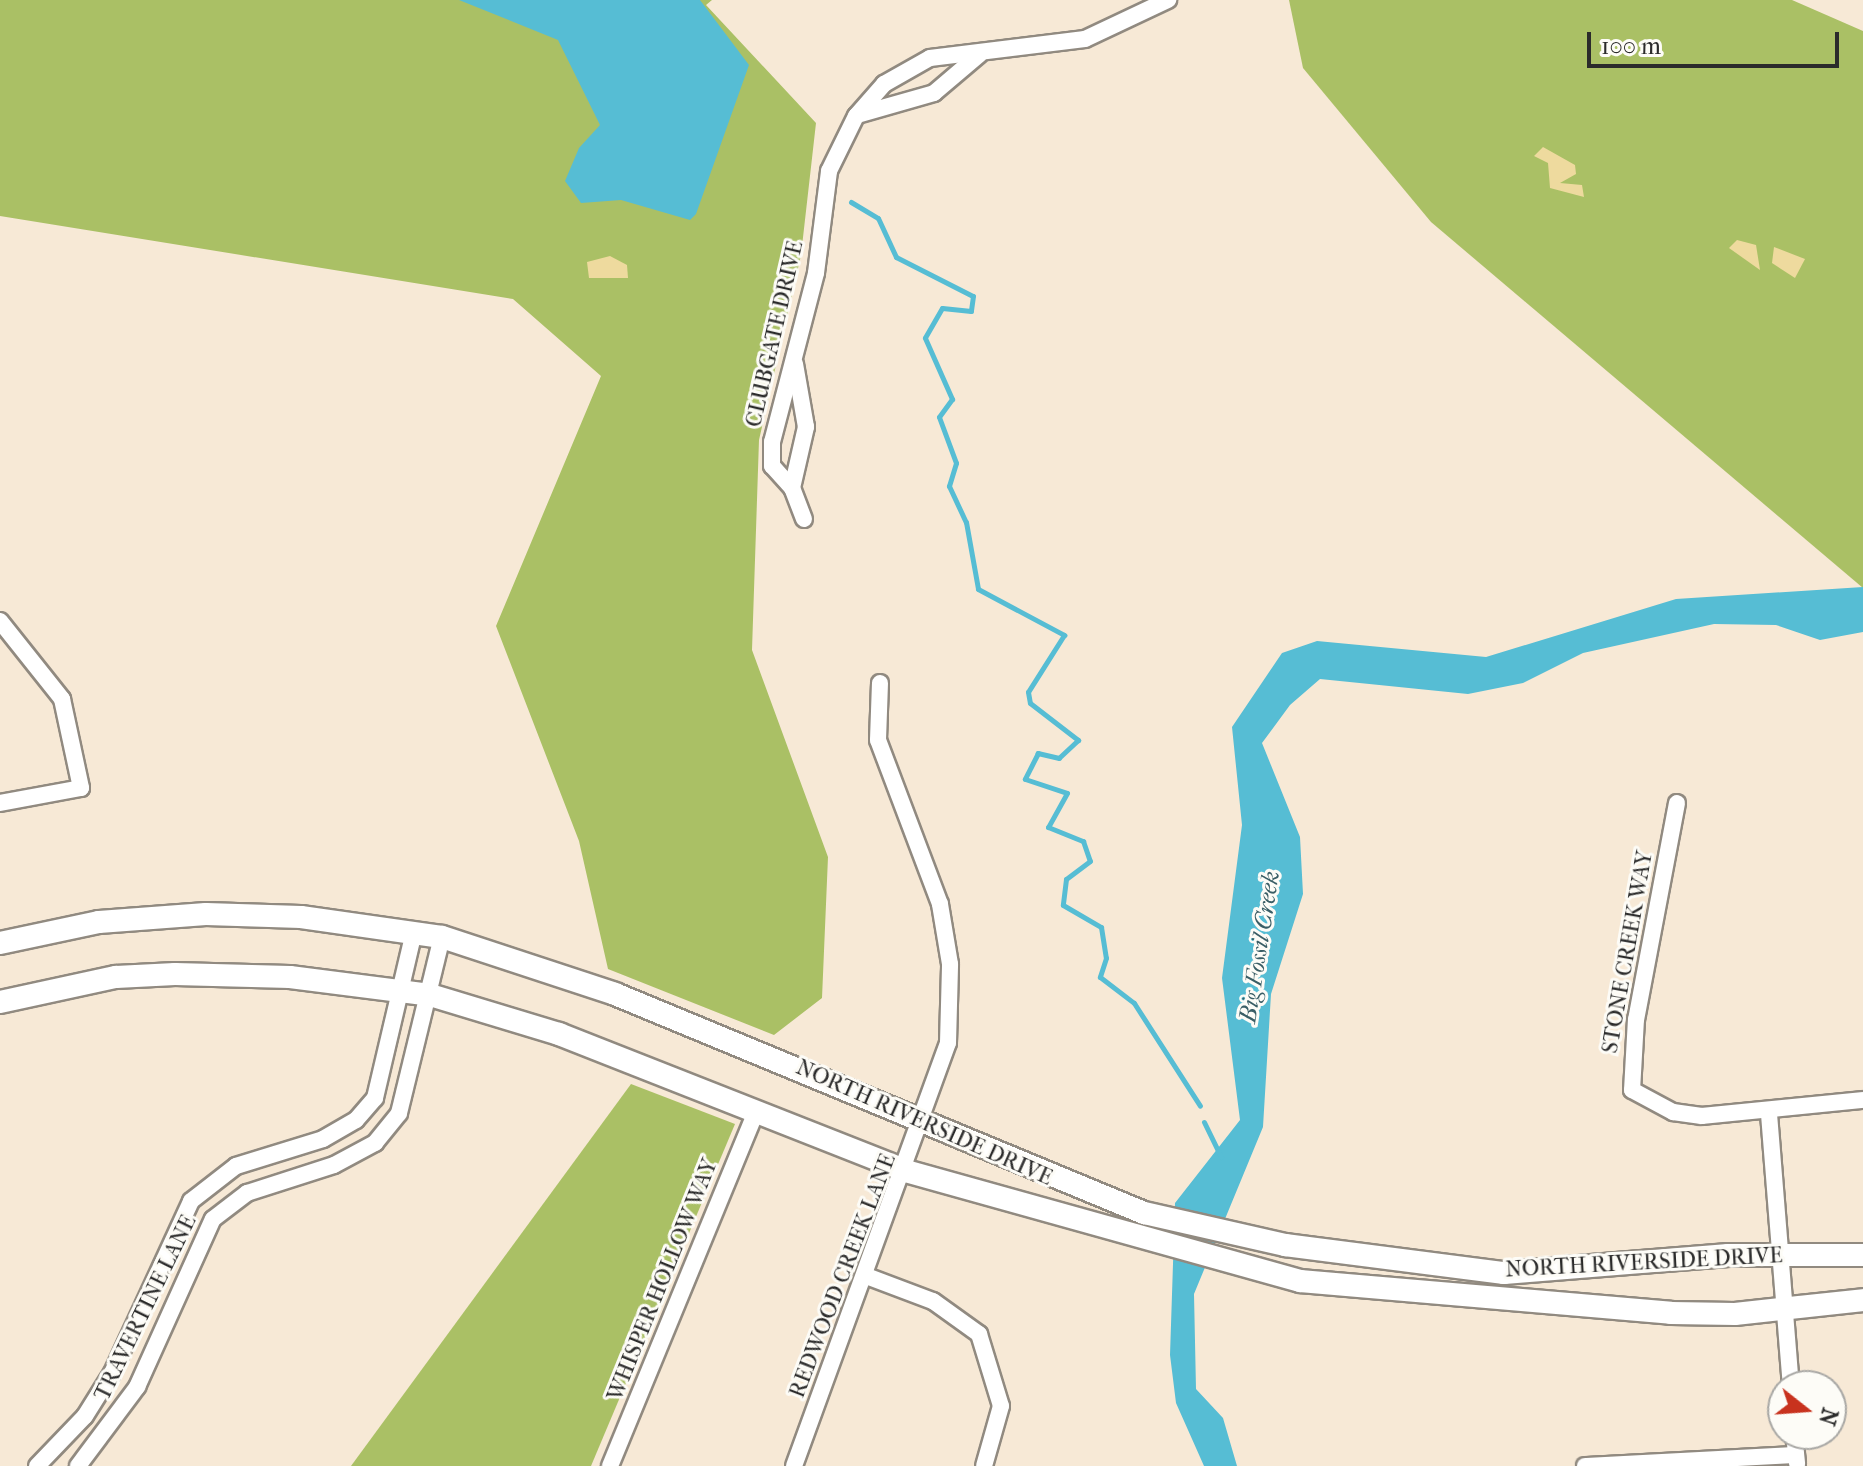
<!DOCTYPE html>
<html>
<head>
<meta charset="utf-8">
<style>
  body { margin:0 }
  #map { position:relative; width:1863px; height:1466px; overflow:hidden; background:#f7e9d6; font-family:"IM FELL French Canon",serif }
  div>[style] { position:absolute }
  .green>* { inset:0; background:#aac065 }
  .sand>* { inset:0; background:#eeda9e }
  .water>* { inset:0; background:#56bdd4 }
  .stream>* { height:5px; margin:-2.5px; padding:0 2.5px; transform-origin:2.5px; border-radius:2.5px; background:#56bdd4 }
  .roads { filter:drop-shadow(2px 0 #918a80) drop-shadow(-2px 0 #918a80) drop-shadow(0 2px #918a80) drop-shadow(0 -2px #918a80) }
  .street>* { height:16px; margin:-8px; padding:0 8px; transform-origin:8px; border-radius:8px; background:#fff }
  .secondary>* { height:22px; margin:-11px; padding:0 11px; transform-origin:11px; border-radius:11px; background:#fff }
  span { translate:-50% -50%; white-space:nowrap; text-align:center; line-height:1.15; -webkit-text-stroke:6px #fdfcf7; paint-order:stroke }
  .street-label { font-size:22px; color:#2b2b2b }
  .water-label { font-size:24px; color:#3a5e66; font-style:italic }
  .north { position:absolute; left:1767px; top:1370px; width:80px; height:80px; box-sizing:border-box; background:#fdfcf7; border:2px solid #a9a8a5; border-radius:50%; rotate:107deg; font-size:22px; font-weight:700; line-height:32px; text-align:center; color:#2b2b2b }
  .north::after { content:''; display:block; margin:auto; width:28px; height:36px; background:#c8321e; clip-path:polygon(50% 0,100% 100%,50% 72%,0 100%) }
  .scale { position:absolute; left:1587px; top:32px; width:252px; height:36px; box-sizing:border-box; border:4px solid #2b2b2b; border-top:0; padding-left:10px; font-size:24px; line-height:28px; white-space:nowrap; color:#2b2b2b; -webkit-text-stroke:6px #fdfcf7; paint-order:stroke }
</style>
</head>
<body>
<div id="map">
  <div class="green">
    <i style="clip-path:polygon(0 0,712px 0,706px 5px,816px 123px,801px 255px,759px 440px,752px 650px,828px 857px,822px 998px,774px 1035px,608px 969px,579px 841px,496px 626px,601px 376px,513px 299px,0 216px)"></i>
    <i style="clip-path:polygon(1289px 0,1792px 0,1863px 31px,1863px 588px,1431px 222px,1303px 68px)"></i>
    <i style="clip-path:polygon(631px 1084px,735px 1124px,591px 1466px,351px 1466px)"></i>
  </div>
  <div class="sand">
    <i style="clip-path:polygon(1543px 147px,1575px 165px,1576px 174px,1560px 183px,1582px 185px,1584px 197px,1550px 188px,1548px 163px,1534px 156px)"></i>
    <i style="clip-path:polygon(1737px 240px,1756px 245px,1760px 270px,1729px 248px)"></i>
    <i style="clip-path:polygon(1774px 247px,1805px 259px,1795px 278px,1772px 263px)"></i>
    <i style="clip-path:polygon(610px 256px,627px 265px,628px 278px,589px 278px,587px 262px)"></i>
  </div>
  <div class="water">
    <i style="clip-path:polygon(459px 0,700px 0,749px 65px,696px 214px,690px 220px,621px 200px,581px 203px,565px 181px,579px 148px,600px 125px,558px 40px)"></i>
    <i style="clip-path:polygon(1863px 587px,1863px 632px,1820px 640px,1776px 625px,1714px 624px,1583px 653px,1523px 683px,1468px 694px,1320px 679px,1290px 705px,1262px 743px,1300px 837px,1303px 894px,1271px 994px,1263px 1127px,1194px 1294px,1196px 1389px,1223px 1418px,1237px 1466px,1204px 1466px,1176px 1403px,1170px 1355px,1175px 1203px,1240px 1120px,1222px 978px,1242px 825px,1232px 727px,1282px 653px,1317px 641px,1486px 657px,1676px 599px)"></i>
  </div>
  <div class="stream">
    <i style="left:851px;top:202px;width:31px;rotate:31deg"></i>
    <i style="left:878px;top:218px;width:43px;rotate:65.2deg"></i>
    <i style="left:896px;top:257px;width:86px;rotate:26.9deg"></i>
    <i style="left:973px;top:296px;width:15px;rotate:98deg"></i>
    <i style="left:971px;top:311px;width:29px;rotate:-174deg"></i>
    <i style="left:942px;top:308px;width:34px;rotate:120deg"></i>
    <i style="left:925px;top:338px;width:67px;rotate:66.1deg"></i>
    <i style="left:952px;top:399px;width:22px;rotate:126deg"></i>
    <i style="left:939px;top:417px;width:49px;rotate:69.7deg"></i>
    <i style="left:956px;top:463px;width:24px;rotate:107deg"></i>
    <i style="left:949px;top:486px;width:40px;rotate:65deg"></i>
    <i style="left:966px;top:522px;width:68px;rotate:79.8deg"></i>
    <i style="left:978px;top:589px;width:98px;rotate:28.1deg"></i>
    <i style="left:1064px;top:635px;width:67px;rotate:122.3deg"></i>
    <i style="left:1028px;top:692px;width:11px;rotate:80deg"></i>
    <i style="left:1030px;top:703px;width:61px;rotate:37.6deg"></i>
    <i style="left:1078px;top:740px;width:26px;rotate:137deg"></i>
    <i style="left:1059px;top:758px;width:22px;rotate:-167deg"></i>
    <i style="left:1038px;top:753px;width:29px;rotate:117deg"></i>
    <i style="left:1025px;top:779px;width:44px;rotate:18.4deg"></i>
    <i style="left:1067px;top:793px;width:39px;rotate:119deg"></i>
    <i style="left:1048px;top:827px;width:38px;rotate:22deg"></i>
    <i style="left:1083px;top:841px;width:21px;rotate:71deg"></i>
    <i style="left:1090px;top:861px;width:30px;rotate:143deg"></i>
    <i style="left:1066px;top:879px;width:26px;rotate:97deg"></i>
    <i style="left:1063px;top:905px;width:44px;rotate:30.1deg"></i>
    <i style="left:1101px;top:927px;width:31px;rotate:81deg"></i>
    <i style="left:1106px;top:958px;width:20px;rotate:108deg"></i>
    <i style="left:1100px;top:977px;width:43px;rotate:37.4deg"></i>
    <i style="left:1134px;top:1003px;width:122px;rotate:57.3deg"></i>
    <i style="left:1204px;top:1122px;width:39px;rotate:64deg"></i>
  </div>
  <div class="roads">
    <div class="street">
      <i style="left:857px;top:115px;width:80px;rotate:-15.9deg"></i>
      <i style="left:934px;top:93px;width:60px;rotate:-40.3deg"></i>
      <i style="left:792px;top:488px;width:63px;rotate:-77.1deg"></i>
      <i style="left:806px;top:427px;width:64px;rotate:-99.9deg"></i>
      <i style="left:804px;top:519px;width:33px;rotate:-111deg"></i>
      <i style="left:792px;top:488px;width:30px;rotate:-132deg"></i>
      <i style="left:772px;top:466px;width:24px;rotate:-90deg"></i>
      <i style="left:772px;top:442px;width:175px;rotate:-75.4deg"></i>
      <i style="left:816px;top:273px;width:103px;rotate:-82.7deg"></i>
      <i style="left:829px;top:171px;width:61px;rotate:-63.9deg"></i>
      <i style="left:856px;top:116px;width:43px;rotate:-48.8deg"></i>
      <i style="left:884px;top:84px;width:53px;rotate:-29.5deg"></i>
      <i style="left:930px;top:58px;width:156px;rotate:-7deg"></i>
      <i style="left:1085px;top:39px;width:92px;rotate:-25.2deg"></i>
      <i style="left:0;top:621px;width:100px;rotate:51.5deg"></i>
      <i style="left:62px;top:699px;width:91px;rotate:77.9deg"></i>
      <i style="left:81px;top:788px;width:82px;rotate:169.5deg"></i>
      <i style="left:1677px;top:803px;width:220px;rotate:100.7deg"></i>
      <i style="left:1636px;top:1019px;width:71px;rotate:93.2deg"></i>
      <i style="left:1632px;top:1090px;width:47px;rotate:28.2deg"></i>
      <i style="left:1673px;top:1112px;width:29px;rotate:8deg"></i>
      <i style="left:1702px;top:1116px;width:162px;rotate:-5.7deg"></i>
      <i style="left:1769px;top:1114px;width:273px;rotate:85.4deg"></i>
      <i style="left:869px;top:1277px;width:68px;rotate:20.6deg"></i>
      <i style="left:933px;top:1301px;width:57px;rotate:35.7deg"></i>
      <i style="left:979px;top:1334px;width:75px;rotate:73deg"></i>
      <i style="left:1001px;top:1406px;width:62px;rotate:105.8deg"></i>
      <i style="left:1794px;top:1434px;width:30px;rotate:84deg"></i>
      <i style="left:37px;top:1466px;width:69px;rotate:-46.2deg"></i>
      <i style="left:85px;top:1416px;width:51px;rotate:-57.9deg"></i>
      <i style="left:112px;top:1373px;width:189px;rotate:-65.3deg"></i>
      <i style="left:191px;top:1201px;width:57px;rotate:-37.9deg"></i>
      <i style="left:236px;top:1166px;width:91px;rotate:-17.2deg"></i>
      <i style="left:323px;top:1139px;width:38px;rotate:-30deg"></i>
      <i style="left:356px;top:1120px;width:29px;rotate:-49deg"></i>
      <i style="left:375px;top:1098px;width:171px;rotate:-76.8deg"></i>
      <i style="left:78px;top:1466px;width:99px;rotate:-53.2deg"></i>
      <i style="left:137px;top:1387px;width:184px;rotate:-65.7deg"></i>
      <i style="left:213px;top:1219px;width:43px;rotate:-37.4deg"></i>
      <i style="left:247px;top:1193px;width:91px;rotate:-17.8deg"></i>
      <i style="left:334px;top:1165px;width:47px;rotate:-28.2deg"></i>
      <i style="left:375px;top:1143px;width:38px;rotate:-51deg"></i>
      <i style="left:399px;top:1113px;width:181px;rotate:-76.3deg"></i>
      <i style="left:610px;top:1466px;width:385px;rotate:-67.6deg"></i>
      <i style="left:794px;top:1466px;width:450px;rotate:-70deg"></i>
      <i style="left:948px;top:1043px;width:79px;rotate:-88.5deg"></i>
      <i style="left:950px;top:964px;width:61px;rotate:-99.5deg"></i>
      <i style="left:940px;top:904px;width:175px;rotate:-110.7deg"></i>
      <i style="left:878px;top:740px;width:57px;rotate:-88deg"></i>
      <i style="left:1585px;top:1466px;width:211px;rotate:-3deg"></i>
    </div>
    <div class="secondary">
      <i style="left:0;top:943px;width:101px;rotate:-12deg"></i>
      <i style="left:99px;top:922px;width:107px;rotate:-4.3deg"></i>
      <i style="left:206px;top:914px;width:95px;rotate:1.8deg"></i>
      <i style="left:301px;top:917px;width:142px;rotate:8.1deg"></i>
      <i style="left:442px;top:937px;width:182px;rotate:18.2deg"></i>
      <i style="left:615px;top:994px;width:573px;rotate:22.49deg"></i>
      <i style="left:1144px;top:1213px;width:145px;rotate:12.8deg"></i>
      <i style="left:1285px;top:1245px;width:221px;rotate:7.3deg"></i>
      <i style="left:1504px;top:1273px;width:225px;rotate:-4.6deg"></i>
      <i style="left:1728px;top:1255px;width:135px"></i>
      <i style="left:0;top:1002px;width:119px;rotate:-12.2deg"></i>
      <i style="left:116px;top:977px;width:59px;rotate:-2.9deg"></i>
      <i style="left:175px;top:974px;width:115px;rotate:1.5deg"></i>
      <i style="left:290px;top:977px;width:141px;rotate:7.3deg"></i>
      <i style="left:430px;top:995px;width:135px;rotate:16.8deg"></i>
      <i style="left:559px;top:1034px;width:373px;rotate:21.5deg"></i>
      <i style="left:906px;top:1171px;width:409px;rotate:15.6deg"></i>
      <i style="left:1300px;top:1281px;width:372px;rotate:4.9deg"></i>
      <i style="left:1671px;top:1313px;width:64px;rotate:0.9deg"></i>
      <i style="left:1735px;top:1314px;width:129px;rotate:-6.2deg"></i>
    </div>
  </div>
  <div class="street-label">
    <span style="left:775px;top:334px;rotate:-77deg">CLUBGATE DRIVE</span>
    <span style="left:1628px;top:952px;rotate:-80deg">STONE CREEK WAY</span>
    <span style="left:924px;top:1123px;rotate:24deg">NORTH RIVERSIDE DRIVE</span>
    <span style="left:1644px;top:1263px;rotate:-3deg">NORTH RIVERSIDE DRIVE</span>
    <span style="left:843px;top:1276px;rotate:-69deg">REDWOOD CREEK LANE</span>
    <span style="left:663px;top:1280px;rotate:-68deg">WHISPER HOLLOW WAY</span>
    <span style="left:146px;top:1308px;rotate:-64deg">TRAVERTINE LANE</span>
  </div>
  <div class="water-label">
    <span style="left:1260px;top:947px;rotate:-81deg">Big Fossil Creek</span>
  </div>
  <div class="north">N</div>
  <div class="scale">100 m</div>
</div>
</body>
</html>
